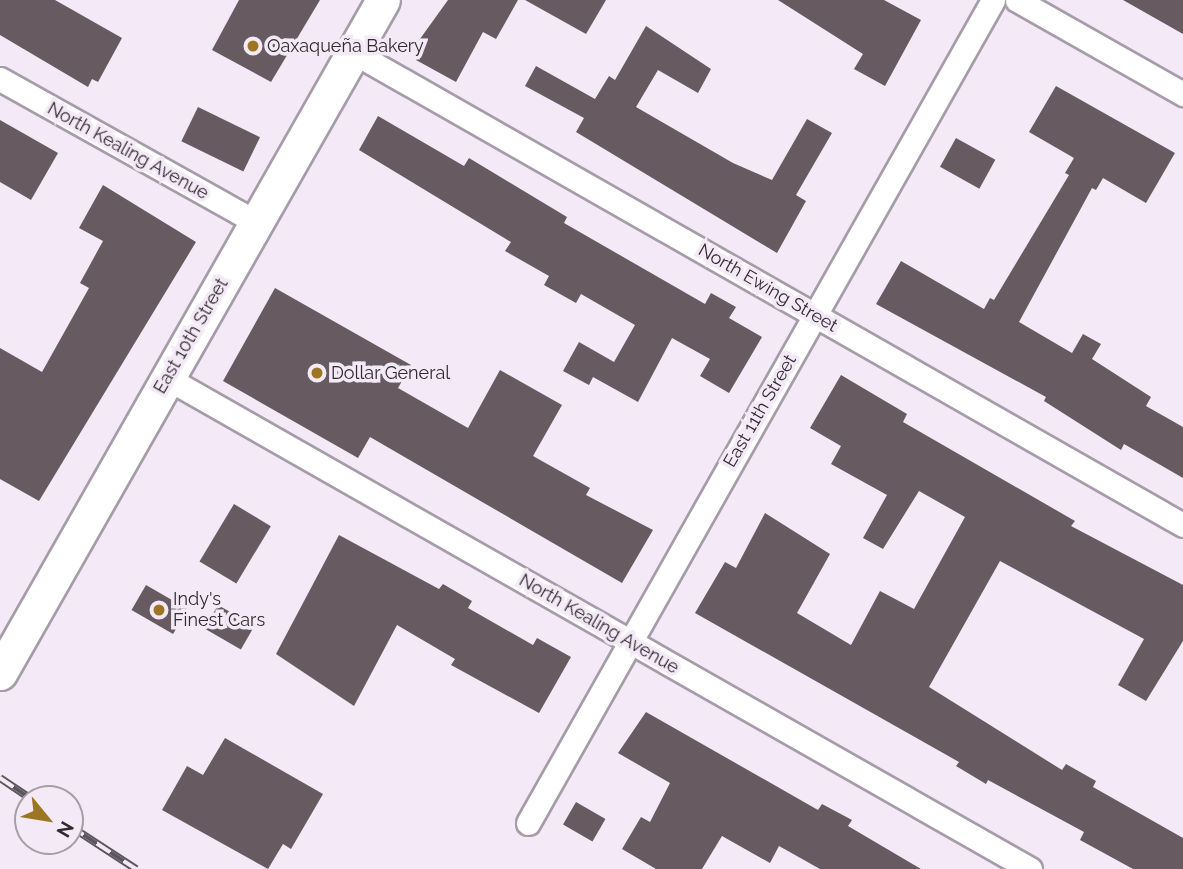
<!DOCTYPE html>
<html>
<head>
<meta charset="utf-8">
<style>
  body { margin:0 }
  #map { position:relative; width:1183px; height:869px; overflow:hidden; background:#f4eaf7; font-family:Raleway,sans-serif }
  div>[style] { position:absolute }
  .building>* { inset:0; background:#675a61; transform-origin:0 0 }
  .roads { filter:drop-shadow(2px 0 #a69ca9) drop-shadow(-2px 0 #a69ca9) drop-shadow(0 2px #a69ca9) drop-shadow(0 -2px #a69ca9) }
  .minor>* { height:23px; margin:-11.5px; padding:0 11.5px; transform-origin:11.5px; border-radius:11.5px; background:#fff }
  .secondary>* { height:33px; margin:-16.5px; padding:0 16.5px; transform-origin:16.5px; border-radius:16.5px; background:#fff }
  .rail>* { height:8px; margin-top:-4px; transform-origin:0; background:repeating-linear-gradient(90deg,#f4eaf7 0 16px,#5c575e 0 32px); box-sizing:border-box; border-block:2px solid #5c575e }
  .dots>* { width:19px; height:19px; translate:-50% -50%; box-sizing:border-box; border:4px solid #f4eaf7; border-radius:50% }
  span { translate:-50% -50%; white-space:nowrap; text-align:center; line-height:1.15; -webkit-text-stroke:7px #f4eaf7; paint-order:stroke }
  .poi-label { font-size:18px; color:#2f2b30 }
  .left { translate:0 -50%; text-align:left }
  .street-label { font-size:18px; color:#2f2b30 }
  .north { position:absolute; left:14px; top:785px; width:70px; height:70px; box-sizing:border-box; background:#f4eaf7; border:2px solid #a59ea7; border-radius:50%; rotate:120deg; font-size:19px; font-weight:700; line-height:28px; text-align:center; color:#2f2b30 }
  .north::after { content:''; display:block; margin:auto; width:24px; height:32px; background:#9d7623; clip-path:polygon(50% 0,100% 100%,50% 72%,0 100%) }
</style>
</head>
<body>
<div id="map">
  <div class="building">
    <i style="clip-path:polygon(0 0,55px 0,122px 38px,98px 82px,92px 79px,88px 87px,0 35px)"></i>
    <i style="clip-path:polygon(239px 0,320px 0,271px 82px,212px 50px)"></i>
    <i style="clip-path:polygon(448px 0,518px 0,496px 39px,483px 32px,456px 82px,416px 60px,419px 54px,412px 50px)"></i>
    <i style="clip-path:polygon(525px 0,606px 0,586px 34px)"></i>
    <i style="clip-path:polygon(778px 0,884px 0,921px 20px,885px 86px,854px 69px,863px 54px)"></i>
    <i style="clip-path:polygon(1123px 0,1183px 0,1183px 34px)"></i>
    <i style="clip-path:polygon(646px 26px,711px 69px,698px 93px,658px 70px,636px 107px,733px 163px,772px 180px,807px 119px,832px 133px,796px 195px,806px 201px,777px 253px,576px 132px,584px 118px,525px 86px,536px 66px,595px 99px,609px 76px,615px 80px)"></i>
    <i style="clip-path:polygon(1056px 86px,1175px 153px,1146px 203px,1103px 178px,1096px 190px,1092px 188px,1019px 322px,1072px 353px,1083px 334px,1101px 344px,1092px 359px,1151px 397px,1146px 406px,1183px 427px,1183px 478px,1124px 444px,1121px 450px,1044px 401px,1046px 397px,876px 304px,901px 261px,984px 309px,990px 298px,994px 300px,1069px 175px,1065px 173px,1074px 158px,1029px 132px)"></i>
    <i style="left:198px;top:107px;width:69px;height:38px;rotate:26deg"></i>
    <i style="clip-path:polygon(378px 116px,464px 166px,469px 158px,567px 217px,564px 223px,705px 304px,711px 293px,736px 307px,729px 318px,762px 337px,729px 393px,700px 376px,710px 359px,672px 338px,638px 402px,593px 377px,589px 385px,563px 371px,579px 342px,614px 362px,635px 325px,581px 294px,576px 303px,544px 285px,549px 276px,505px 251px,511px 242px,359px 150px)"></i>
    <i style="clip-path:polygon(0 120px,58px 153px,31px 200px,0 182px)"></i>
    <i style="left:956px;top:138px;width:45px;height:33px;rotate:29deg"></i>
    <i style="clip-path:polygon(103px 185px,196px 242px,39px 501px,0 479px,0 348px,42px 372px,89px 288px,80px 283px,103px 241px,79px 228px)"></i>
    <i style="clip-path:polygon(275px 288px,411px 365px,398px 388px,468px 428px,500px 370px,562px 405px,533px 456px,590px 488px,586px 495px,653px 530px,622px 583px,370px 437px,358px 458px,223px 381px)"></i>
    <i style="clip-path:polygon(841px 375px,907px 414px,903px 422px,1075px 521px,1071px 526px,1183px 585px,1183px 641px,1146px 701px,1118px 685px,1144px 639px,1000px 561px,929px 687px,1062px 770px,1066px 764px,1096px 781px,1093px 787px,1183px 838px,1183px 869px,1133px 869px,1080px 840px,1084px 832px,988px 780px,986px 784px,956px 766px,959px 762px,695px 613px,725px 562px,736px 568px,765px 513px,830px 554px,797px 613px,851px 645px,880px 591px,914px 609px,965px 517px,919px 491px,883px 549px,863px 538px,887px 495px,831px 464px,841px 446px,810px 428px)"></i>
    <i style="left:234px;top:504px;width:43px;height:67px;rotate:31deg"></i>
    <i style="clip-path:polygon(339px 535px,439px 589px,443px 584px,472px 601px,468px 608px,533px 645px,537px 638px,571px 657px,539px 713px,451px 665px,455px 659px,397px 625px,354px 706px,276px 654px)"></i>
    <i style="left:146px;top:585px;width:48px;height:29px;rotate:30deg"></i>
    <i style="left:218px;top:605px;width:42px;height:27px;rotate:30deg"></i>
    <i style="clip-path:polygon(646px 712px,818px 810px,822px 804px,852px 820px,848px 826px,921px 869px,820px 869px,779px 846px,770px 863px,722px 836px,702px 869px,656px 869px,622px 849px,641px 817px,650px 822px,670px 783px,618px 753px)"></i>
    <i style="clip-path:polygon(225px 738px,323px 794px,291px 849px,283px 844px,268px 869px,162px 810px,187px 766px,203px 775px)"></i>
    <i style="left:576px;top:802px;width:34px;height:26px;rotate:30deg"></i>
  </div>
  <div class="roads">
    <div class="minor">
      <i style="left:1017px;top:0;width:191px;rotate:29.5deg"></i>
      <i style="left:353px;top:52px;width:955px;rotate:29.68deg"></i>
      <i style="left:0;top:79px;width:293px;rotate:29.2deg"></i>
      <i style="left:167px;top:378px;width:993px;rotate:29.64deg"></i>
      <i style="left:528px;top:823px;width:945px;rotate:-60.53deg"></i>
    </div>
    <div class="secondary">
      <i style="left:0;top:673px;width:774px;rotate:-60.36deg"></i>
    </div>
  </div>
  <div class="rail">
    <i style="left:0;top:778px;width:37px;rotate:34deg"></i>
    <i style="left:70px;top:826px;width:79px;rotate:33.1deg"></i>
  </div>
  <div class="dots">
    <i style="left:253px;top:46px;background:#9d7623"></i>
    <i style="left:317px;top:373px;background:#9d7623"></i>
    <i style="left:159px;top:610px;background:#9d7623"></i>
  </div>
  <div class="poi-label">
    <span class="left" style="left:267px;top:46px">Oaxaqueña Bakery</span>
    <span class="left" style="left:331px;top:373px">Dollar General</span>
    <span class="left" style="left:173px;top:610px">Indy's<br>Finest Cars</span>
  </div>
  <div class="street-label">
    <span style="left:128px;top:151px;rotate:29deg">North Kealing Avenue</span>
    <span style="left:768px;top:288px;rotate:30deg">North Ewing Street</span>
    <span style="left:191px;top:336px;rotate:-60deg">East 10th Street</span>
    <span style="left:760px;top:411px;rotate:-60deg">East 11th Street</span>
    <span style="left:599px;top:624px;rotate:30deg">North Kealing Avenue</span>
  </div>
  <div class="north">N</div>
</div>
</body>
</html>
